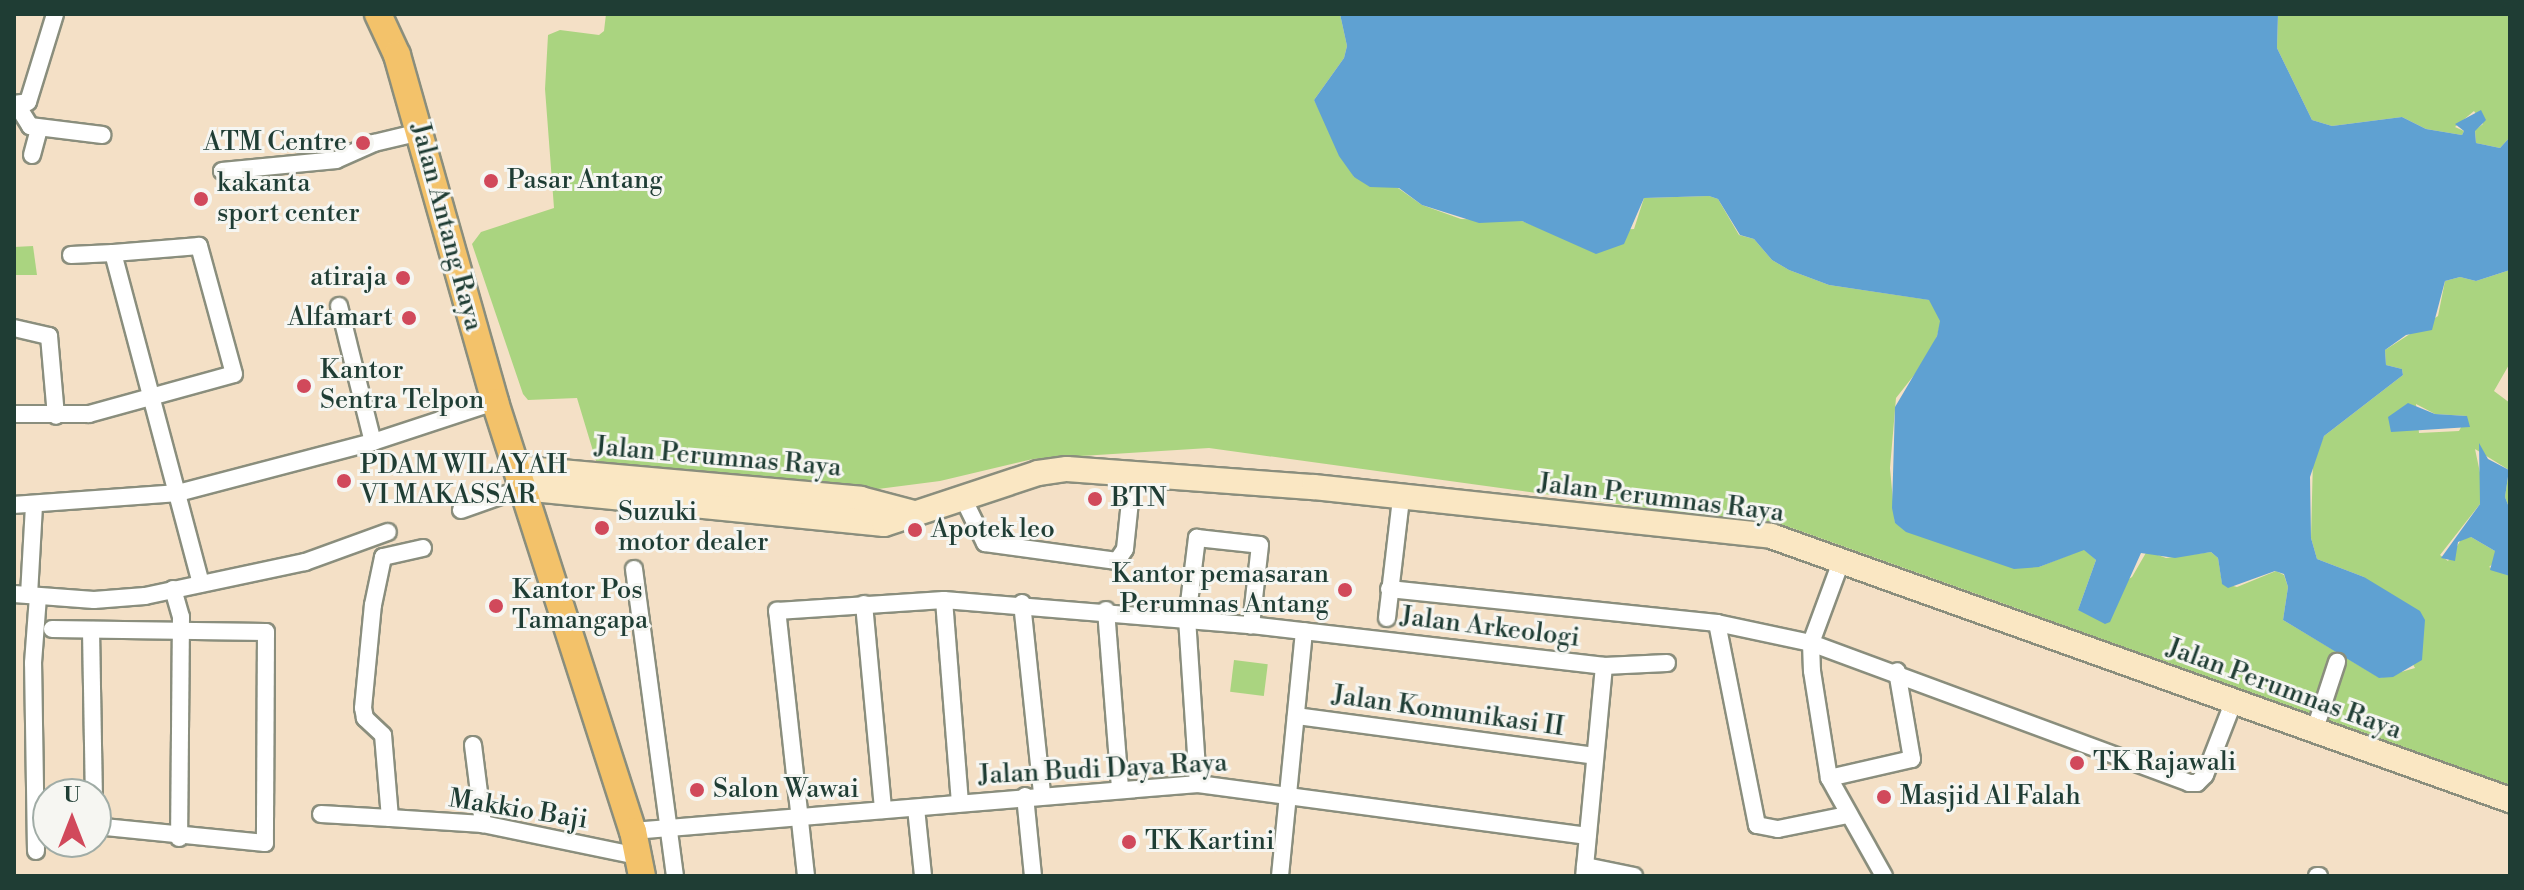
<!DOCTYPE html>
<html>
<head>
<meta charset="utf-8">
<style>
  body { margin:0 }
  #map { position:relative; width:2524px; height:890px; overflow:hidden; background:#f4e0c6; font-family:"Libre Bodoni",serif }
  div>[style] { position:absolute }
  .green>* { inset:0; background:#aad480; transform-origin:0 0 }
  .water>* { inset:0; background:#5fa1d2 }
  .roads { filter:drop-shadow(2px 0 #8a8e7d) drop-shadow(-2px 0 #8a8e7d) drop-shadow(0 2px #8a8e7d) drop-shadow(0 -2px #8a8e7d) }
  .street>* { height:16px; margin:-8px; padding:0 8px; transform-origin:8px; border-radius:8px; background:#fff }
  .secondary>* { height:24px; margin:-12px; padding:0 12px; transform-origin:12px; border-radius:12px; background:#fae7c3 }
  .primary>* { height:26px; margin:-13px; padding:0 13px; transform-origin:13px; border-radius:13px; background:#f3c26a }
  .dots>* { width:22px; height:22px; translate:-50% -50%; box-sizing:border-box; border:4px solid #f6f6f2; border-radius:50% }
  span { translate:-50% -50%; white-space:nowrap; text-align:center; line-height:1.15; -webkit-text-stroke:6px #f6f6f2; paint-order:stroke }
  .poi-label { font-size:26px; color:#1f3d34 }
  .right { translate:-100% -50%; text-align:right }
  .left { translate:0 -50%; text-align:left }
  .street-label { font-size:26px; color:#1f3d34 }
  .frame { position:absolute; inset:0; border:16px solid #1f3d34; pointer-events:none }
  .north { position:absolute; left:32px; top:778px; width:80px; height:80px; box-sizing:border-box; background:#f6f6f2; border:2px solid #a0aca6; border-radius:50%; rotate:0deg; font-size:22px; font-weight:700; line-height:32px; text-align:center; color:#1f3d34 }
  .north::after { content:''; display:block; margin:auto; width:28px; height:36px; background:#d1495b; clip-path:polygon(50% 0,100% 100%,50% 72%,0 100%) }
</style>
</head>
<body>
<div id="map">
  <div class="green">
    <i style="clip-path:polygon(evenodd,606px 14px,1340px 14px,1347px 46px,1344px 58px,1314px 100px,1354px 177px,1398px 188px,1422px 205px,1461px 219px,1522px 221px,1552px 233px,1634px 229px,1644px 198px,1709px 196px,1718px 199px,1739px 235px,1754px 239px,1772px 260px,1789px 270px,1829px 285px,1930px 300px,1941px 321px,1937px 336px,1926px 360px,1896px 398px,1890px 468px,1895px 523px,2039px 567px,2084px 549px,2096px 560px,2078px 610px,2132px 577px,2147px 551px,2166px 558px,2211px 552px,2218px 558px,2222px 583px,2237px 587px,2276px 571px,2284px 575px,2288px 587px,2283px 620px,2380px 678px,2415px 668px,2364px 577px,2317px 559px,2311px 538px,2313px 458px,2324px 436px,2403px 375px,2402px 369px,2386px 365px,2385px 350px,2438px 316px,2445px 281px,2460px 277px,2476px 281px,2510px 270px,2510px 363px,2494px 391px,2510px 403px,2510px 510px,2505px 497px,2509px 470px,2475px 449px,2483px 487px,2480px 504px,2440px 555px,2448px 561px,2462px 538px,2471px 537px,2495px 551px,2496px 561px,2489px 567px,2510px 576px,2510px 785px,1792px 528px,1209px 448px,1033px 459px,940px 481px,878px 489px,596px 461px,577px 398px,528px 400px,523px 394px,472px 244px,481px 232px,554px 208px,545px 89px,548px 35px,560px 30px,599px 35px,604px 31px,606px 14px,2416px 404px,2435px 414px,2467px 416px,2459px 431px,2419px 433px,2416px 404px)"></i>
    <i style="clip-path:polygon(2278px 14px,2510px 14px,2510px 137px,2500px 148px,2476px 143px,2475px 130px,2483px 124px,2474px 111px,2455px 127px,2464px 131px,2462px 135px,2426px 129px,2402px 117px,2332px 126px,2312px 120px,2277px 48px)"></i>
    <i style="clip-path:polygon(33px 246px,37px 275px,14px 275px,14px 247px)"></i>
    <i style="left:1234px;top:660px;width:34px;height:32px;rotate:7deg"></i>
  </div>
  <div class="water">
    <i style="clip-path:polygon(1340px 14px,2278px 14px,2277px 48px,2312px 120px,2332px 126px,2402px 117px,2426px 129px,2462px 135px,2464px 131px,2455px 124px,2481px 110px,2486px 120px,2475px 131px,2476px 143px,2500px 148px,2510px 137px,2510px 270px,2476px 281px,2460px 277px,2445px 281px,2432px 330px,2406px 335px,2385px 350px,2386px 365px,2402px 369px,2403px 375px,2324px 436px,2310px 477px,2311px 538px,2317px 559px,2364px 577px,2420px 611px,2425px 620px,2422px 660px,2393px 677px,2379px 678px,2283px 620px,2288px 587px,2284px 574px,2275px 571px,2228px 588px,2222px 584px,2218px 558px,2211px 552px,2175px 558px,2141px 553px,2110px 622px,2105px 624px,2078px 610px,2096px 560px,2084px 550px,2039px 567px,2014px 569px,1906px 532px,1895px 523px,1892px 508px,1895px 407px,1937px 336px,1940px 321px,1929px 300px,1829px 285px,1789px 270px,1772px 260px,1754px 239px,1740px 235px,1718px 199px,1709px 196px,1644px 198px,1624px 244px,1596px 254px,1522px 221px,1479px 223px,1422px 205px,1399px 188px,1370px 187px,1354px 177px,1339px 156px,1314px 100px,1344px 58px,1347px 46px)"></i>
    <i style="clip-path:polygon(2408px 403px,2435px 414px,2467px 416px,2470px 427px,2391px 432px,2388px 417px)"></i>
    <i style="clip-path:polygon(2479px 443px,2488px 459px,2509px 470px,2505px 497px,2510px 510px,2510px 576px,2490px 570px,2495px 551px,2471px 537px,2458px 542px,2455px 561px,2441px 558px,2480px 504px)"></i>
  </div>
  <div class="roads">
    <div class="street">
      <i style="left:14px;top:104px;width:14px;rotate:-8deg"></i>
      <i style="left:28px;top:102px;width:92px;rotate:-72.9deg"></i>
      <i style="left:17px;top:105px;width:25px;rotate:58deg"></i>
      <i style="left:30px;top:126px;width:73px;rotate:7.1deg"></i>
      <i style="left:32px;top:155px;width:28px;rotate:-75deg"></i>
      <i style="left:222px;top:171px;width:115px;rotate:-5.5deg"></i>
      <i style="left:336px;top:160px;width:42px;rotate:-24.1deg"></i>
      <i style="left:374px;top:143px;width:47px;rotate:-13.4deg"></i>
      <i style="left:71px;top:255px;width:42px;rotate:-2.7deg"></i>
      <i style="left:113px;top:253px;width:342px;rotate:75.1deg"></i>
      <i style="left:339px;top:306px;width:140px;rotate:76deg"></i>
      <i style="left:14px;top:328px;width:36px;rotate:13deg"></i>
      <i style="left:49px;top:336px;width:80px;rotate:85deg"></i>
      <i style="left:14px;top:414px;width:75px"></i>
      <i style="left:89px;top:414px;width:150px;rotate:-15.4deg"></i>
      <i style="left:234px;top:374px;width:133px;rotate:-105.3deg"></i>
      <i style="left:199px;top:246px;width:86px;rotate:175.3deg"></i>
      <i style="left:964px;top:500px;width:48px;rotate:64deg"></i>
      <i style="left:985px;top:543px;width:133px;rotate:7.8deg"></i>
      <i style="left:1117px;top:561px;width:14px;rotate:-56deg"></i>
      <i style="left:1125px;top:549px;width:76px;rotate:-84deg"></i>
      <i style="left:14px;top:505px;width:164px;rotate:-4.2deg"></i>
      <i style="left:178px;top:493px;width:202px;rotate:-14.7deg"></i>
      <i style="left:373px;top:442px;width:128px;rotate:-18.2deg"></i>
      <i style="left:461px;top:510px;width:66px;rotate:-19.5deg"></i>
      <i style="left:1842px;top:559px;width:90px;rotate:110.3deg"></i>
      <i style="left:1811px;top:643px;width:28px;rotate:88deg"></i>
      <i style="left:1812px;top:671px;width:108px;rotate:81deg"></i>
      <i style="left:1829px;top:778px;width:112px;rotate:60.7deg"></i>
      <i style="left:634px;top:569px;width:310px;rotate:82.4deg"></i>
      <i style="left:173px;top:589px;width:29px;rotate:74deg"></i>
      <i style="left:181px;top:617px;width:221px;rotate:90.5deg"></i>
      <i style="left:1389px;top:589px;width:330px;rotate:5.9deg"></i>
      <i style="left:1717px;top:623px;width:96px;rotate:12deg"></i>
      <i style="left:1811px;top:643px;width:403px;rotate:20.3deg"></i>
      <i style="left:2189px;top:783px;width:8px"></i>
      <i style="left:2197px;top:783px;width:11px;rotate:-45deg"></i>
      <i style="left:2205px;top:775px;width:77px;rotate:-68.7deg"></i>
      <i style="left:14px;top:594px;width:80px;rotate:4.3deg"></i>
      <i style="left:94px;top:600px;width:51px;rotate:-4.5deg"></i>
      <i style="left:145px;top:596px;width:164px;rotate:-12deg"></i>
      <i style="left:305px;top:562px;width:88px;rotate:-19.9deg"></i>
      <i style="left:29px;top:595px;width:89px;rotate:-86.8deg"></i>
      <i style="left:944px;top:600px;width:204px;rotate:85.5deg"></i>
      <i style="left:1022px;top:603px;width:192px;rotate:84deg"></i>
      <i style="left:864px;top:604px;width:207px;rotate:84.7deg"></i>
      <i style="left:1106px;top:610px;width:179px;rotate:85.5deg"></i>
      <i style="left:1387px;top:618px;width:121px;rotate:-83.3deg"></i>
      <i style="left:1717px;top:623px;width:206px;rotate:78.8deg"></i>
      <i style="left:1757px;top:825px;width:21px;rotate:11deg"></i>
      <i style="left:1778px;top:829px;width:70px;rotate:-11.5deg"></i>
      <i style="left:52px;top:629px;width:214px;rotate:0.8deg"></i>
      <i style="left:266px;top:632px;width:211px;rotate:90.3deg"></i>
      <i style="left:265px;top:843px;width:170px;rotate:-174.3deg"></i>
      <i style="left:91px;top:630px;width:164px;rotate:89deg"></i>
      <i style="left:1604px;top:666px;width:63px;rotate:-2.7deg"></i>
      <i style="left:1296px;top:716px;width:301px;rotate:7.6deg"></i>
      <i style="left:2314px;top:732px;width:74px;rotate:-71.8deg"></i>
      <i style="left:473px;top:745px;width:80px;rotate:82.8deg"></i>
      <i style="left:1829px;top:778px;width:85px;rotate:-12.9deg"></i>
      <i style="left:1912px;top:759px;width:89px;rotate:-99.7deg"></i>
      <i style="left:1198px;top:784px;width:165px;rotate:-93.8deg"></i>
      <i style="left:1187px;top:619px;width:82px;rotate:-83deg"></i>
      <i style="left:1197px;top:538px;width:63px;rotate:6.3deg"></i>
      <i style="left:1260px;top:545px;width:81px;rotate:96.4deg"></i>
      <i style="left:1025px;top:796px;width:80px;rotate:84.3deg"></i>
      <i style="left:916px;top:808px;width:68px;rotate:84.1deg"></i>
      <i style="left:321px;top:814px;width:69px;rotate:3.3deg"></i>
      <i style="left:390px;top:818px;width:83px;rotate:-94.8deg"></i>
      <i style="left:383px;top:735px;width:25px;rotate:-137deg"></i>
      <i style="left:365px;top:718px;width:10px;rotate:-101deg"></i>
      <i style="left:363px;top:708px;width:103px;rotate:-84.5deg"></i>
      <i style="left:373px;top:605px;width:49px;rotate:-78.2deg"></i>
      <i style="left:383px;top:557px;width:41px;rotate:-12.7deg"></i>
      <i style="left:390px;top:818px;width:93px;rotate:3.7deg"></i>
      <i style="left:483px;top:824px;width:158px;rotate:11.7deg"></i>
      <i style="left:633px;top:831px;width:567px;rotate:-4.76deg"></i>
      <i style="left:1198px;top:784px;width:393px;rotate:7.6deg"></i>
      <i style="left:36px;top:851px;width:188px;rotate:-90.9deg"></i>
      <i style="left:33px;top:663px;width:67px;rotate:-85.7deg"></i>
      <i style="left:1585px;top:866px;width:50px;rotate:11.5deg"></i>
      <i style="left:806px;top:876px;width:267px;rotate:-96.2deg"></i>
      <i style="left:777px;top:611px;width:167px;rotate:-3.8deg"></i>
      <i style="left:944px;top:600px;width:308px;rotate:4.7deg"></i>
      <i style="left:1251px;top:625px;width:355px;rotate:6.6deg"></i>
      <i style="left:1604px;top:666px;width:211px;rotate:95.4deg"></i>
      <i style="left:1280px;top:876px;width:246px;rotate:-84.4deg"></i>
      <i style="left:2317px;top:876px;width:2px"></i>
    </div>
    <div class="secondary">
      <i style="left:516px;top:468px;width:346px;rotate:5.1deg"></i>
      <i style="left:861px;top:499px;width:55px;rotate:14.8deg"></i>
      <i style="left:523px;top:488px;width:363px;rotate:5.7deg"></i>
      <i style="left:884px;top:524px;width:162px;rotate:-18.3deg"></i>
      <i style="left:1038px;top:473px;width:29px;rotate:-8deg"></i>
      <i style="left:1067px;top:469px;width:248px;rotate:4.2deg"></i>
      <i style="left:1314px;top:487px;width:460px;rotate:6.1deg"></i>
      <i style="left:1771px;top:536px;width:785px;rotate:19.66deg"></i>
    </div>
    <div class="primary">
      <i style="left:378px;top:14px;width:45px;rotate:65.1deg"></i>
      <i style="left:397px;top:55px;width:361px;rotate:74.2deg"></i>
      <i style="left:495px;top:402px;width:451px;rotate:72.2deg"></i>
      <i style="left:633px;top:831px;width:46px;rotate:78.7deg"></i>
    </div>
  </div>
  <div class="dots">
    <i style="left:363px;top:143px;background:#d1495b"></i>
    <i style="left:491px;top:181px;background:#d1495b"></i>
    <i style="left:201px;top:199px;background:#d1495b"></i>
    <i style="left:403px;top:278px;background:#d1495b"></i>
    <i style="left:409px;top:318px;background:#d1495b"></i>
    <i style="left:304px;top:386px;background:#d1495b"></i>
    <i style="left:344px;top:481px;background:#d1495b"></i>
    <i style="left:1095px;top:499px;background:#d1495b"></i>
    <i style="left:602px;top:528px;background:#d1495b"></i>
    <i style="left:915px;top:530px;background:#d1495b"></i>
    <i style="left:1345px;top:590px;background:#d1495b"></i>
    <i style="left:496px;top:606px;background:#d1495b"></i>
    <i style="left:2077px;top:763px;background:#d1495b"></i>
    <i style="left:697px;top:790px;background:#d1495b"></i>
    <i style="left:1884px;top:797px;background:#d1495b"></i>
    <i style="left:1129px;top:842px;background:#d1495b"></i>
  </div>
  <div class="poi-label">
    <span class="right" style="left:347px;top:143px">ATM Centre</span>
    <span class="left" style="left:507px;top:181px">Pasar Antang</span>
    <span class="left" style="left:217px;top:199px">kakanta<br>sport center</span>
    <span class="right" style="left:387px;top:278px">atiraja</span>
    <span class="right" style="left:393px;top:318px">Alfamart</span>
    <span class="left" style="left:320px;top:386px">Kantor<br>Sentra Telpon</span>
    <span class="left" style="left:360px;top:481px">PDAM WILAYAH<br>VI MAKASSAR</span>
    <span class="left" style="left:1111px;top:499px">BTN</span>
    <span class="left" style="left:618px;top:528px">Suzuki<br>motor dealer</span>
    <span class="left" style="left:931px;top:530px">Apotek leo</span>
    <span class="right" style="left:1329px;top:590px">Kantor pemasaran<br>Perumnas Antang</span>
    <span class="left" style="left:512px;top:606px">Kantor Pos<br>Tamangapa</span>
    <span class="left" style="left:2093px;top:763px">TK Rajawali</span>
    <span class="left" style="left:713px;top:790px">Salon Wawai</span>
    <span class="left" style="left:1900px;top:797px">Masjid Al Falah</span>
    <span class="left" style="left:1145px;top:842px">TK Kartini</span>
  </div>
  <div class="street-label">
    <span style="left:446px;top:227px;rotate:75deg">Jalan Antang Raya</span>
    <span style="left:718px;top:458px;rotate:5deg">Jalan Perumnas Raya</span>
    <span style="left:1661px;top:499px;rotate:7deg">Jalan Perumnas Raya</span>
    <span style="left:1490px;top:628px;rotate:7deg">Jalan Arkeologi</span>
    <span style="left:2284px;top:690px;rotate:20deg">Jalan Perumnas Raya</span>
    <span style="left:1448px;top:712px;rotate:8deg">Jalan Komunikasi II</span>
    <span style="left:1103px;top:770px;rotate:-3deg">Jalan Budi Daya Raya</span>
    <span style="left:518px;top:810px;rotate:9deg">Makkio Baji</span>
  </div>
  <div class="frame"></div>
  <div class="north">U</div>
</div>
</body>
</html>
